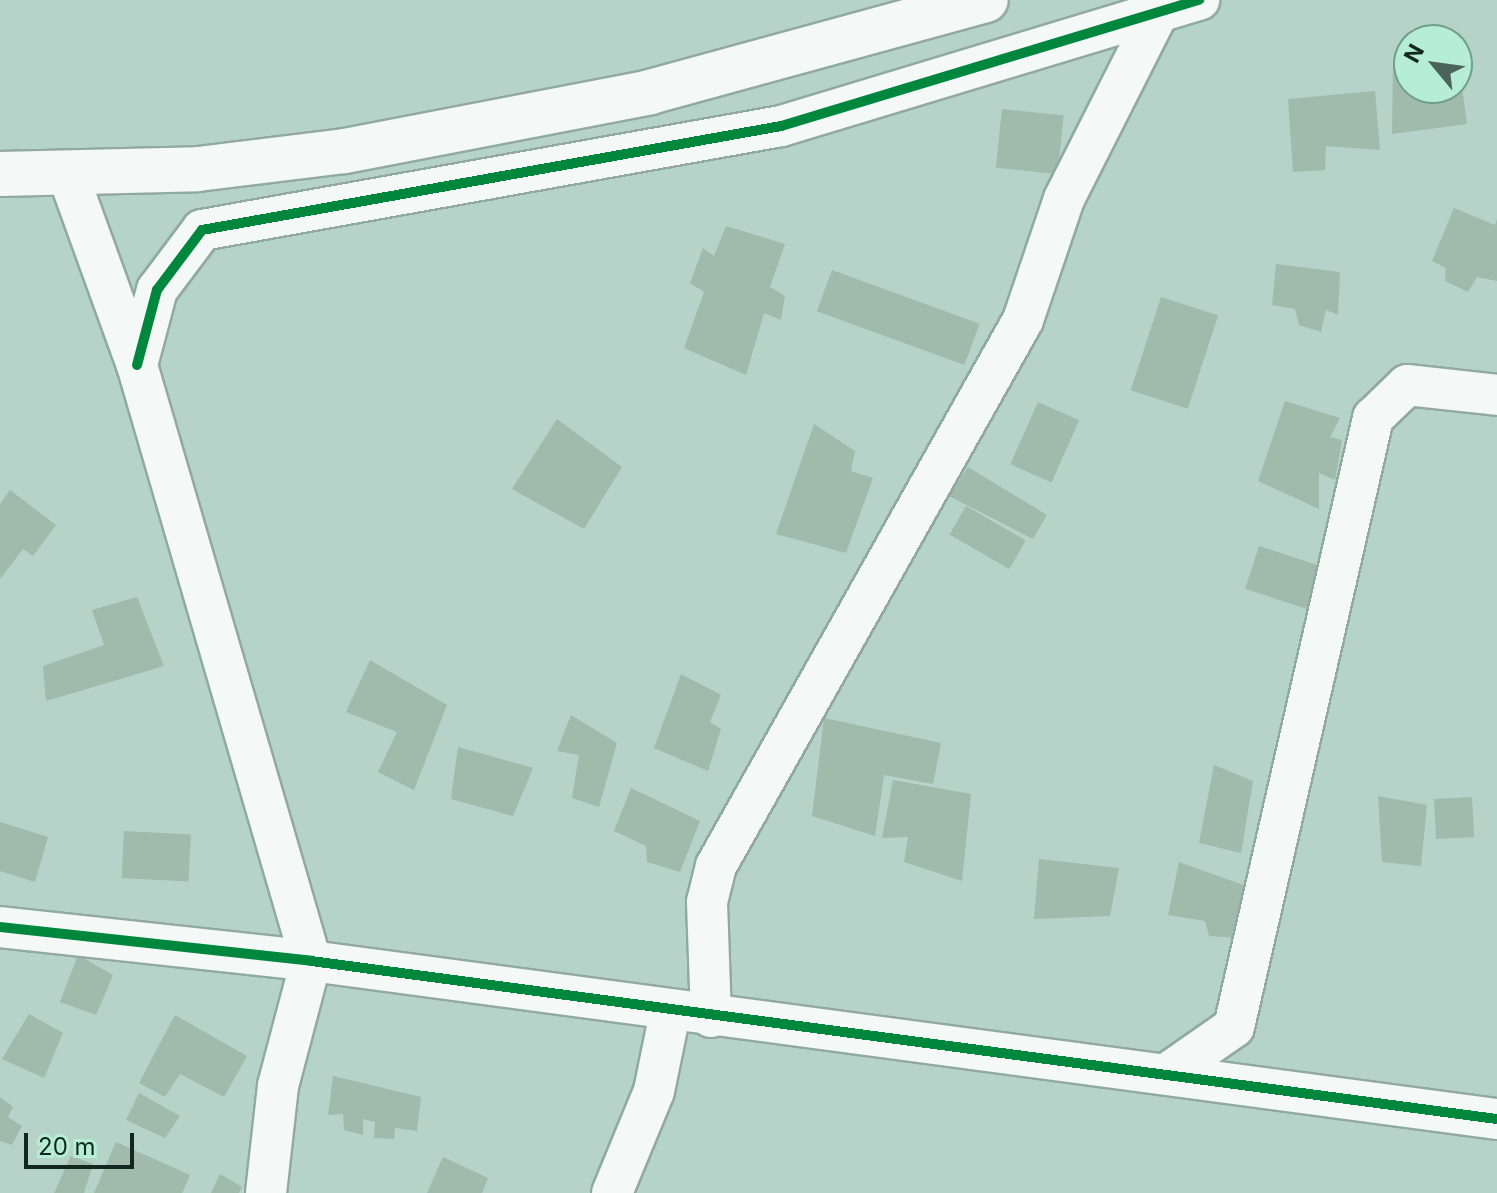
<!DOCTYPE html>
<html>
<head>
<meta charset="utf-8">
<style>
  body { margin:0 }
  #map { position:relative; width:1497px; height:1193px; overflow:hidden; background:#b5d3c8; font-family:Inter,sans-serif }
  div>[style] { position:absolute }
  .building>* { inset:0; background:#a0baab; transform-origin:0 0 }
  .roads { filter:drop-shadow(2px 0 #91a9a0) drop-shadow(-2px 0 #91a9a0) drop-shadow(0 2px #91a9a0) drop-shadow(0 -2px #91a9a0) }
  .minor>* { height:40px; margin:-20px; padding:0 20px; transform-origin:20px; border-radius:20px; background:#f4f8f7 }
  .primary>* { height:44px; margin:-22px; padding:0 22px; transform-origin:22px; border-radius:22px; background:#f4f8f7 }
  .cycleway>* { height:10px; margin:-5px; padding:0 5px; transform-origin:5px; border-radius:5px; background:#00873e }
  span { translate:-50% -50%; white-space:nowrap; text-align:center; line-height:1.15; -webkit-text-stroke:6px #b5edd8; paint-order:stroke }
  .north { position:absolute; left:1393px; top:24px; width:80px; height:80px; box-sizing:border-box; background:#b5edd8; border:2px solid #739e8e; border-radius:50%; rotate:299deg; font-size:22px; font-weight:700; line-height:32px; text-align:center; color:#112720 }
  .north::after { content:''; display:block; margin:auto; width:28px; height:36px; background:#4a635b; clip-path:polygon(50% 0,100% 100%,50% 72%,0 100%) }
  .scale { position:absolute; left:24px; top:1133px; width:110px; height:36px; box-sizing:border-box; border:4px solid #112720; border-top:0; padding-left:10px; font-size:24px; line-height:28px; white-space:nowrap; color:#112720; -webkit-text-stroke:6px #b5edd8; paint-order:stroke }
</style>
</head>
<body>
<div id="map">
  <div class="building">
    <i style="clip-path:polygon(1393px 64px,1409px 64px,1409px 88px,1457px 88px,1459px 65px,1467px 124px,1392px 134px)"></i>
    <i style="clip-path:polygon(1375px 91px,1380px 150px,1326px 146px,1325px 170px,1293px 172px,1288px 99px)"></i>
    <i style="left:1002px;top:109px;width:62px;height:59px;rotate:6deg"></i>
    <i style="clip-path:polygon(1454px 208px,1495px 225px,1497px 219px,1497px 281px,1477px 277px,1468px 292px,1445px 281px,1446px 268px,1432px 261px)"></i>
    <i style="clip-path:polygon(726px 226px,785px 244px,770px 287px,785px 296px,781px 320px,764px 313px,746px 375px,684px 348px,704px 292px,690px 283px,703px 248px,714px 256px)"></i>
    <i style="clip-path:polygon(1276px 264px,1340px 272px,1338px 315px,1326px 310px,1321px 332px,1299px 325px,1295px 309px,1272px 305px)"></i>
    <i style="left:832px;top:270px;width:157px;height:44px;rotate:20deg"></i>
    <i style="left:1161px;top:297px;width:60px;height:98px;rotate:18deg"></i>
    <i style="clip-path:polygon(1285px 401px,1340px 418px,1330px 437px,1342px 440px,1335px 480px,1319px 473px,1319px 509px,1258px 481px)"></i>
    <i style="left:1038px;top:402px;width:45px;height:68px;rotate:24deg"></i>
    <i style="clip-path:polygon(557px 419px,622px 467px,584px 529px,512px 489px)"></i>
    <i style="clip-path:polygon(814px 424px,855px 451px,851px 471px,873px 478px,846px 553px,776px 534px)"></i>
    <i style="clip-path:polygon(968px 467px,1047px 515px,1033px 539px,949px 496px)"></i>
    <i style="clip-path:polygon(10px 490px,56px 525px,33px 556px,23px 549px,0 579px,0 504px)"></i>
    <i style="left:966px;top:506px;width:69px;height:33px;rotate:30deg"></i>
    <i style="left:1259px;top:546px;width:66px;height:45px;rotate:18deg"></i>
    <i style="clip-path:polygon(137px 597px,164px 666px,46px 701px,43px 666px,104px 645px,92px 610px)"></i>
    <i style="clip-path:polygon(370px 660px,447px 705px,414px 790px,378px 772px,397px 732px,346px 712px)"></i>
    <i style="clip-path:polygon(681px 674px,721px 695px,710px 722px,721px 729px,708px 771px,654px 748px)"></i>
    <i style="clip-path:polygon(571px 715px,617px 743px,599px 807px,572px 798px,579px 755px,557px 751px)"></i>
    <i style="clip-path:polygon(824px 718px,941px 743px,933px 784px,884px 775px,875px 836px,812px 816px)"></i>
    <i style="clip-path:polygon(458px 747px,533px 768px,513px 816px,451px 799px)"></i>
    <i style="clip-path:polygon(1214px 765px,1253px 781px,1241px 853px,1199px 843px)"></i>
    <i style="clip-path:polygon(893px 780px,971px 794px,962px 881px,904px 862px,908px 837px,882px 838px)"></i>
    <i style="clip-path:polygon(631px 788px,700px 821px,680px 872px,647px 862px,646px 846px,614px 831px)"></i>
    <i style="clip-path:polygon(1378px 796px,1427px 805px,1421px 866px,1382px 862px)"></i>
    <i style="left:1472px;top:797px;width:40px;height:38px;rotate:87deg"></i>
    <i style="clip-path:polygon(0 822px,48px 837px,35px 882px,0 871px)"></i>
    <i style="left:124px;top:831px;width:67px;height:47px;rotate:3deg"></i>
    <i style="clip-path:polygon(1039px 859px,1119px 868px,1110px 916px,1034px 919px)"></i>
    <i style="clip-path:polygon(1179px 862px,1246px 886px,1238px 938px,1209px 936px,1205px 921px,1168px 915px)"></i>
    <i style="clip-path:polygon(78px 955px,113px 975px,96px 1015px,60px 1002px)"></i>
    <i style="clip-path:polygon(29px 1014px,63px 1033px,44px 1078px,2px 1059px)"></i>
    <i style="clip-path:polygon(175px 1015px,247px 1056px,224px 1097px,180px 1074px,165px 1097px,139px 1083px)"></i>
    <i style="clip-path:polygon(333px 1076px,421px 1097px,417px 1131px,395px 1128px,394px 1139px,374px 1138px,375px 1122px,363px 1119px,363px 1135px,344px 1130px,343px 1114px,328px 1115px)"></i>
    <i style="clip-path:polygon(139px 1093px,180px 1116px,165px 1138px,126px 1120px)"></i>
    <i style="clip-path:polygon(0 1097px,13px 1107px,8px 1117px,22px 1126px,12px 1145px,0 1141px)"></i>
    <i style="clip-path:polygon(116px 1142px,190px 1175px,182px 1193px,94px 1193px)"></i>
    <i style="clip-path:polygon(71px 1156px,93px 1164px,84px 1193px,54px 1193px)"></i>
    <i style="clip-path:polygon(443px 1157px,488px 1178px,482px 1193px,427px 1193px)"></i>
    <i style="clip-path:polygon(220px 1174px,242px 1187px,239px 1193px,211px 1193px)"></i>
  </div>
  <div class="roads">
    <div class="minor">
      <i style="left:67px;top:172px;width:205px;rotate:70.1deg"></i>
      <i style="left:137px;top:365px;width:621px;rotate:73.73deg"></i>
      <i style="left:311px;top:961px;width:129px;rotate:104.8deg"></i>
      <i style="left:278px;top:1086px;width:108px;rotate:96.4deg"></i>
      <i style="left:137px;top:365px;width:78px;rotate:-75.1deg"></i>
      <i style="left:157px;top:290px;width:75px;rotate:-53.1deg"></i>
      <i style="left:202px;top:230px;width:588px;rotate:-10.18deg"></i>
      <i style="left:781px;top:126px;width:437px;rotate:-16.8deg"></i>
      <i style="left:0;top:927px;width:313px;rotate:6.2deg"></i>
      <i style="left:311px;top:961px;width:1196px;rotate:7.59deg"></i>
      <i style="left:711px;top:1017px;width:115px;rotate:-92deg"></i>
      <i style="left:707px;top:902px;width:37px;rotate:-76deg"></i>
      <i style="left:716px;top:866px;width:626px;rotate:-60.65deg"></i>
      <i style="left:1023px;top:320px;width:128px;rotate:-71.3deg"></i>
      <i style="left:1064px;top:199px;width:204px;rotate:-63.2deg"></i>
      <i style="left:1168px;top:1073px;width:80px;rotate:-34.9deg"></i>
      <i style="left:1234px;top:1027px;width:625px;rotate:-77.14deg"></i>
      <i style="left:1373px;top:418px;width:47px;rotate:-44.1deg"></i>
      <i style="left:1407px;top:385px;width:91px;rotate:6.3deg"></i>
      <i style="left:612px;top:1193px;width:110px;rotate:-67.6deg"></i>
      <i style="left:654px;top:1091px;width:80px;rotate:-78.4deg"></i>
    </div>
    <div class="primary">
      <i style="left:0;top:174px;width:198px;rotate:-1.4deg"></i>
      <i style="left:198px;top:169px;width:148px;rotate:-7deg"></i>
      <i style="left:345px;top:151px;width:311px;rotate:-10.9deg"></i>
      <i style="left:650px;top:92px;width:348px;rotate:-15.3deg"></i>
    </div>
  </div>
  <div class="cycleway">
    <i style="left:137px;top:365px;width:78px;rotate:-75.1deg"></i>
    <i style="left:157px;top:290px;width:75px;rotate:-53.1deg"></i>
    <i style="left:202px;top:230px;width:588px;rotate:-10.18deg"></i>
    <i style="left:781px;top:126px;width:437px;rotate:-16.8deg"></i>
    <i style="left:0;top:927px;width:313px;rotate:6.2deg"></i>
    <i style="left:311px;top:961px;width:1196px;rotate:7.59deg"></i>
  </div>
  <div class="north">N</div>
  <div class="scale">20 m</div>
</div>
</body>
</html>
